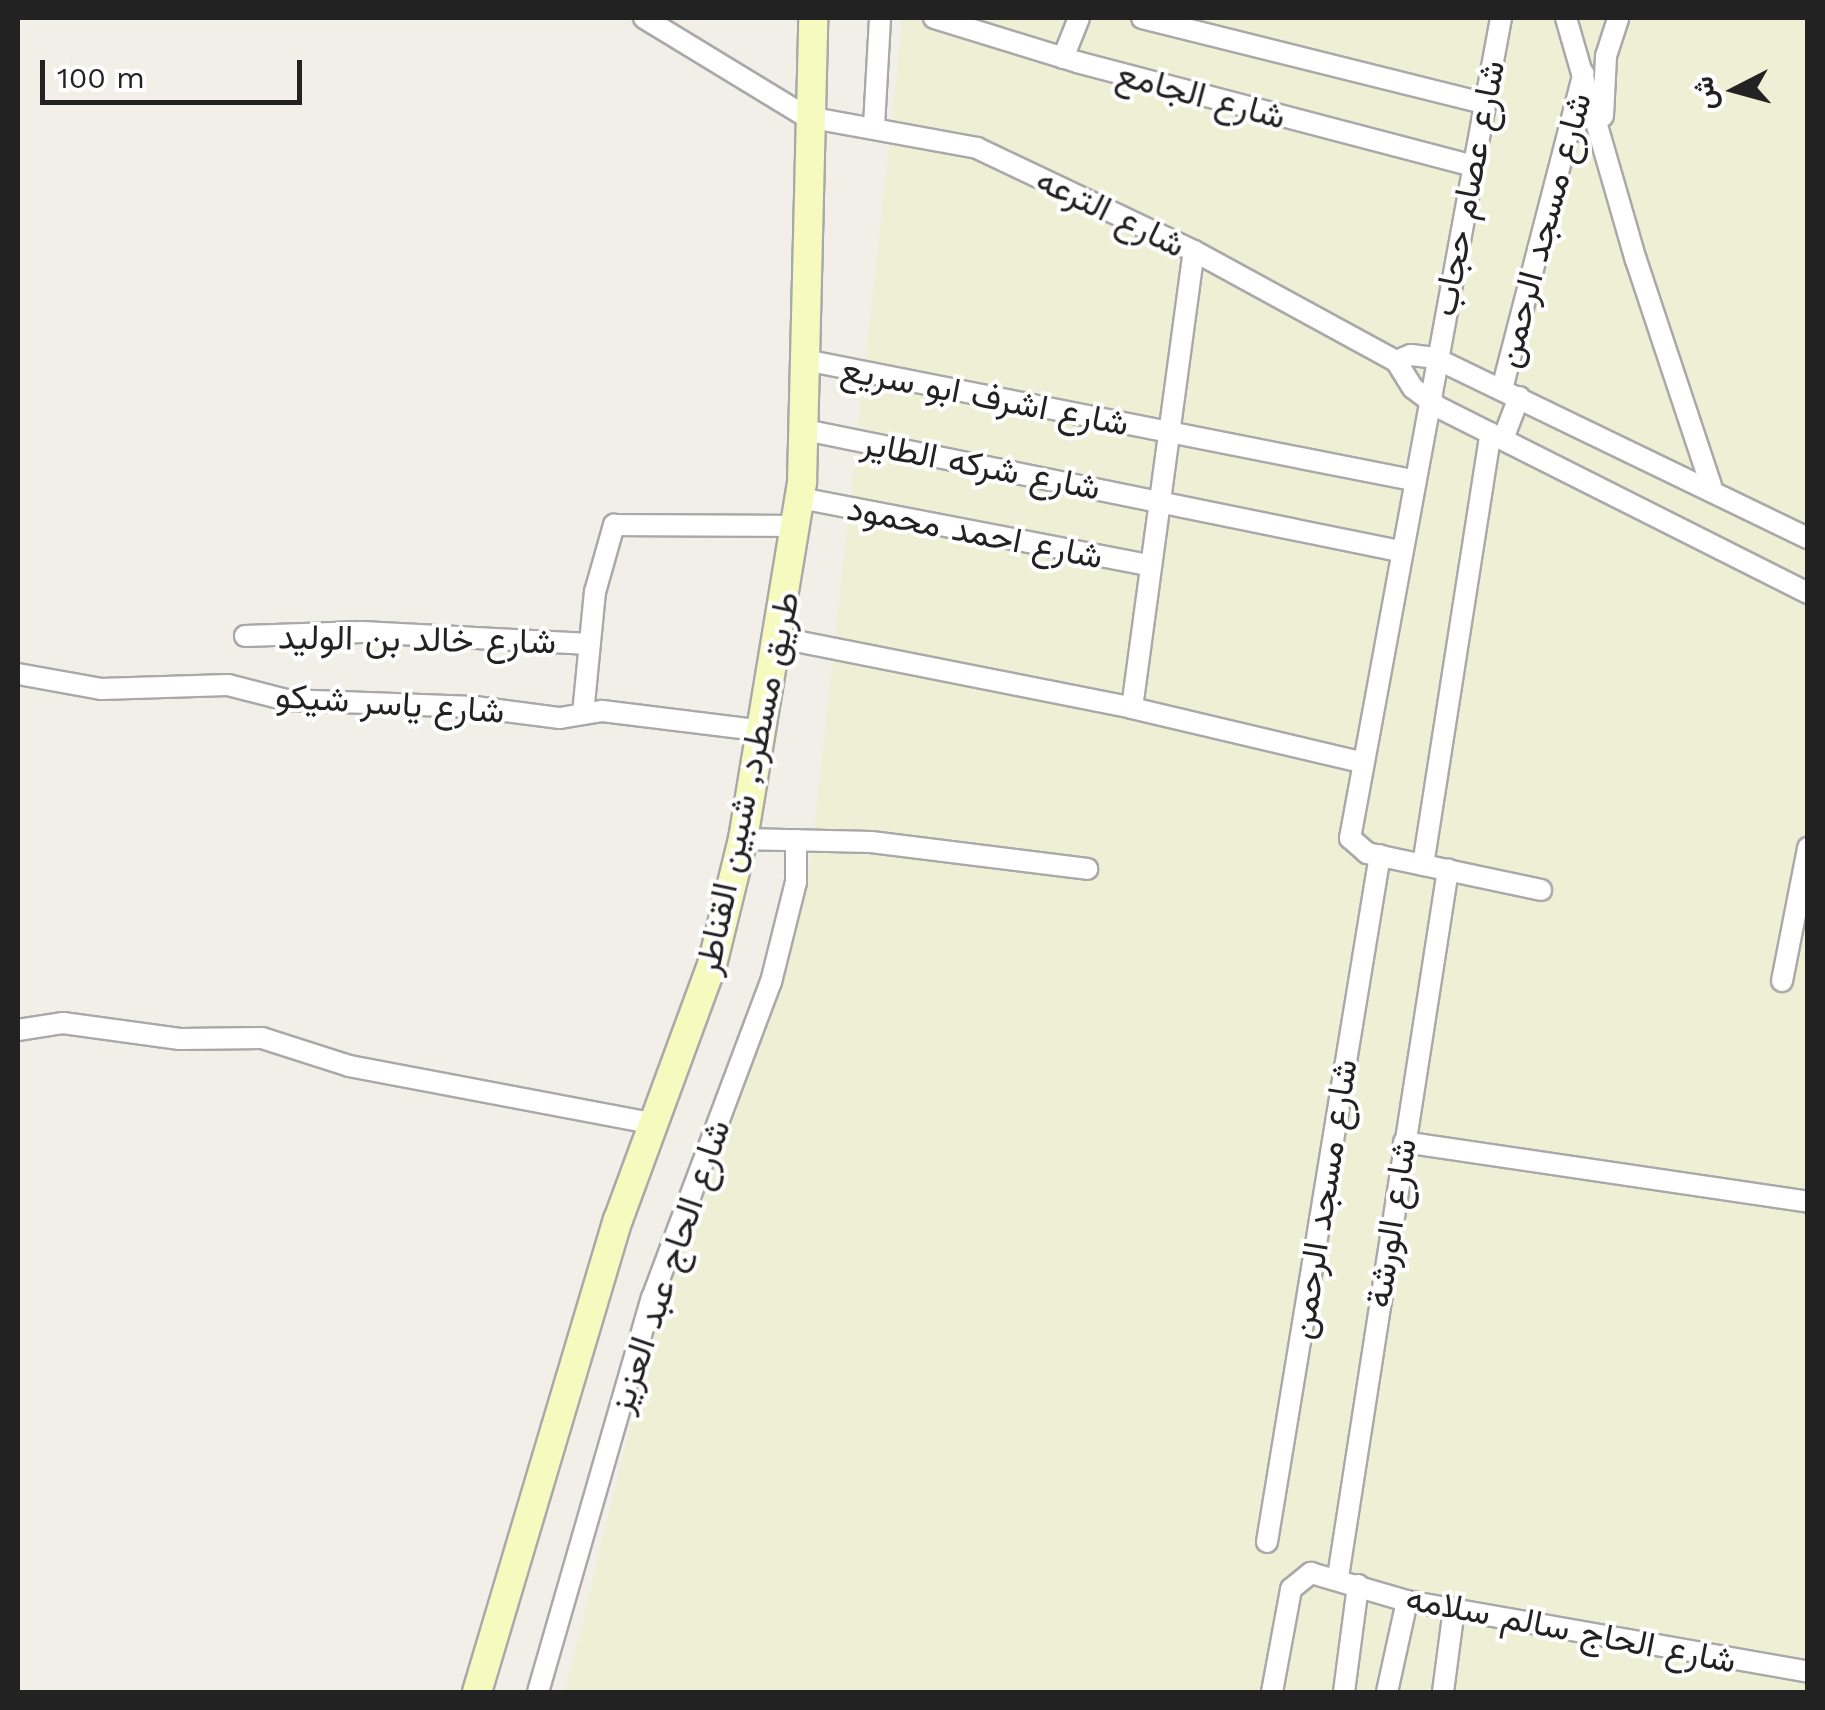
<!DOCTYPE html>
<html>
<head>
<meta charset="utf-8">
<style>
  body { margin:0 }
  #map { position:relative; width:1825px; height:1710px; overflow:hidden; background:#f2efe9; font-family:"Work Sans",Vazirmatn,sans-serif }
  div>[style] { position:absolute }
  .farmland>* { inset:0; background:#eef0d5 }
  .roads { filter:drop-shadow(2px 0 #a9a9a9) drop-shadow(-2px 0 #a9a9a9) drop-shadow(0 2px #a9a9a9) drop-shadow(0 -2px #a9a9a9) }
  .minor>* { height:20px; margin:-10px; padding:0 10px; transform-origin:10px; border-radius:10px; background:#fff }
  .secondary>* { height:28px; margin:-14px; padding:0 14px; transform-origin:14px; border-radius:14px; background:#f7fabf }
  span { translate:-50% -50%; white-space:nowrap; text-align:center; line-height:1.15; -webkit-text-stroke:8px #fff; paint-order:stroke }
  .street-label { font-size:35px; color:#222 }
  .frame { position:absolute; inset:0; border:20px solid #222; pointer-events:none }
  .north { position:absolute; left:1685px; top:40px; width:100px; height:100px; -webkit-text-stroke:8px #fff; paint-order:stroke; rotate:264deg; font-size:28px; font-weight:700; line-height:40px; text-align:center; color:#222 }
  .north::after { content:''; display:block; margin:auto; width:35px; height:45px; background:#222; clip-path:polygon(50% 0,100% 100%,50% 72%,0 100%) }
  .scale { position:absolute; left:40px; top:60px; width:262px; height:45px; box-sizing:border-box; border:5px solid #222; border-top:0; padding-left:12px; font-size:30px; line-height:35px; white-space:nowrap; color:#222; -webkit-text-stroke:8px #fff; paint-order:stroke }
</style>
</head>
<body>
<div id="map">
  <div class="farmland">
    <i style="clip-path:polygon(903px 18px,1807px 18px,1807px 1692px,565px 1692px,660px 1305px,810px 867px)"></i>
  </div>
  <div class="roads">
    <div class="minor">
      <i style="left:644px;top:18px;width:191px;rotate:31.3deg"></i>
      <i style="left:807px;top:117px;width:173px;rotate:10.3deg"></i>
      <i style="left:977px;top:148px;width:240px;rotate:25.4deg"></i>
      <i style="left:1194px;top:251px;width:230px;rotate:28.6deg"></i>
      <i style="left:1396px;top:361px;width:32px;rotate:58deg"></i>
      <i style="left:1413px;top:388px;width:34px;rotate:37deg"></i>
      <i style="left:1440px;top:408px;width:412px;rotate:26.7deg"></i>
      <i style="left:934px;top:18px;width:150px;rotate:17.1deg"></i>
      <i style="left:1077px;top:62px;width:405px;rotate:14.7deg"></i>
      <i style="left:1142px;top:18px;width:352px;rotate:14deg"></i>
      <i style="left:1501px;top:18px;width:834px;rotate:100.43deg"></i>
      <i style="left:1350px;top:838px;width:23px;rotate:41deg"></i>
      <i style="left:1367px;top:853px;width:178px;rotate:12deg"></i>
      <i style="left:1566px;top:18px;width:252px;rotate:73.9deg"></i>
      <i style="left:1636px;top:260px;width:238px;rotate:71.6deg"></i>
      <i style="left:1063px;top:58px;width:43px;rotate:-68.2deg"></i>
      <i style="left:1603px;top:116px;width:60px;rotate:-87.1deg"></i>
      <i style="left:1606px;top:56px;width:40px;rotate:-72deg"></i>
      <i style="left:874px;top:126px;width:108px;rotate:-86.8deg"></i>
      <i style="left:805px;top:360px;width:619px;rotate:11.18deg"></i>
      <i style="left:1396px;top:361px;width:16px;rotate:-22deg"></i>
      <i style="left:1411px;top:355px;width:24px;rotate:7deg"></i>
      <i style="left:1435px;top:358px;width:414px;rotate:25.8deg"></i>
      <i style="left:1502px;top:389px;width:326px;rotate:-75.5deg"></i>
      <i style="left:805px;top:430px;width:606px;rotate:11.51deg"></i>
      <i style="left:1503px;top:439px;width:45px;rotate:-69.1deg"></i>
      <i style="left:800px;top:498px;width:355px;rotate:10.9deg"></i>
      <i style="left:245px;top:636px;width:117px;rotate:-2deg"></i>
      <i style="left:362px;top:632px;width:228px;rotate:3deg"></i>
      <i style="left:780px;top:638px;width:359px;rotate:11.2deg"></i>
      <i style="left:1132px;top:708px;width:235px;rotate:13.3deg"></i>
      <i style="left:18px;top:674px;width:84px;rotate:10.2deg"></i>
      <i style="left:101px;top:689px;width:127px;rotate:-1.8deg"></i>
      <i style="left:228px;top:685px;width:61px;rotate:14.3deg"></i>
      <i style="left:287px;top:700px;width:188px;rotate:2.1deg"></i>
      <i style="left:475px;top:707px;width:86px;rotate:7.4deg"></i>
      <i style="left:560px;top:718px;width:43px;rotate:-9.5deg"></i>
      <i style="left:602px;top:711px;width:163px;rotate:7deg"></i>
      <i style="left:1132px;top:708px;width:461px;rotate:-82.3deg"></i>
      <i style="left:583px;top:714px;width:123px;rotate:-84.4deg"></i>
      <i style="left:595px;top:592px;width:70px;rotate:-74.2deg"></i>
      <i style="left:614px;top:525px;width:182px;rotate:0.3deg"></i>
      <i style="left:743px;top:839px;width:128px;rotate:1.3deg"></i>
      <i style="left:871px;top:842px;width:218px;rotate:7.1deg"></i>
      <i style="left:1423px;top:865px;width:437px;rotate:-81.1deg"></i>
      <i style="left:1782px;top:981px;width:136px;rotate:-78.9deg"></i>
      <i style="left:18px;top:1030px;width:46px;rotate:-8.8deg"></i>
      <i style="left:63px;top:1023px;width:118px;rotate:7.8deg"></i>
      <i style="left:180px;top:1039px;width:82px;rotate:-0.7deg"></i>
      <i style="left:262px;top:1038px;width:91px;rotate:17.8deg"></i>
      <i style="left:349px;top:1066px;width:307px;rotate:10.7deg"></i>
      <i style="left:1404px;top:1142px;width:408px;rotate:8.4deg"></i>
      <i style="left:1267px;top:1542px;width:696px;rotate:-80.66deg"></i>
      <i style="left:1338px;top:1577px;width:716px;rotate:-81.16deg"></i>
      <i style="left:538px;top:1692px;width:410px;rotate:-73.9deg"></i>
      <i style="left:652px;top:1298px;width:338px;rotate:-69.4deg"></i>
      <i style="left:771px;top:982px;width:103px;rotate:-76deg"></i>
      <i style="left:796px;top:882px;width:42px;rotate:-90deg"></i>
      <i style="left:1272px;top:1692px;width:105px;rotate:-79.5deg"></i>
      <i style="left:1291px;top:1589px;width:26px;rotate:-39deg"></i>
      <i style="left:1311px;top:1573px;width:100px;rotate:16.3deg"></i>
      <i style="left:1407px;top:1601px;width:407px;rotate:10deg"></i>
      <i style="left:1344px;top:1692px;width:108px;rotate:-82.5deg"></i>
      <i style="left:1387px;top:1692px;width:93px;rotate:-77.6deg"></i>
      <i style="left:1443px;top:1692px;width:84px;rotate:-82.5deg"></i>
    </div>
    <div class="secondary">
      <i style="left:477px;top:1692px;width:493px;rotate:-73.4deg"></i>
      <i style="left:618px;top:1220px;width:272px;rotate:-69.8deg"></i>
      <i style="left:712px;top:965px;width:130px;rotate:-76.2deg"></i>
      <i style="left:743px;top:839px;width:362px;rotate:-80.6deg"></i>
      <i style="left:802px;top:482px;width:464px;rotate:-88.6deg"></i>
    </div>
  </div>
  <div class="street-label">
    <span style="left:1201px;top:95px;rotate:15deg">شارع الجامع</span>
    <span style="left:1468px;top:188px;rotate:-79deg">شارع عصام حجاب</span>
    <span style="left:1111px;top:212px;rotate:26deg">شارع الترعه</span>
    <span style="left:1543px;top:230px;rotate:-75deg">شارع مسجد الرحمن</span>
    <span style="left:985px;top:396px;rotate:11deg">شارع اشرف ابو سريع</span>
    <span style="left:981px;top:465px;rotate:11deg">شارع شركه الطاير</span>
    <span style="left:975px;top:532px;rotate:11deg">شارع احمد محمود</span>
    <span style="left:417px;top:639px;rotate:1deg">شارع خالد بن الوليد</span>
    <span style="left:390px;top:703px;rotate:4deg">شارع ياسر شيكو</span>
    <span style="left:747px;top:783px;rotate:-78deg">طريق مسطرد, شبين القناطر</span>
    <span style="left:1323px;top:1199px;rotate:-81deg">شارع مسجد الرحمن</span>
    <span style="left:1391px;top:1223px;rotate:-81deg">شارع الورشة</span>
    <span style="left:669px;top:1266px;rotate:-71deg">شارع الحاج عبد العزيز</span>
    <span style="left:1571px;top:1629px;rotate:11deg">شارع الحاج سالم سلامه</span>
  </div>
  <div class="frame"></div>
  <div class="north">ش</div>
  <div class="scale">100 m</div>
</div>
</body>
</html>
